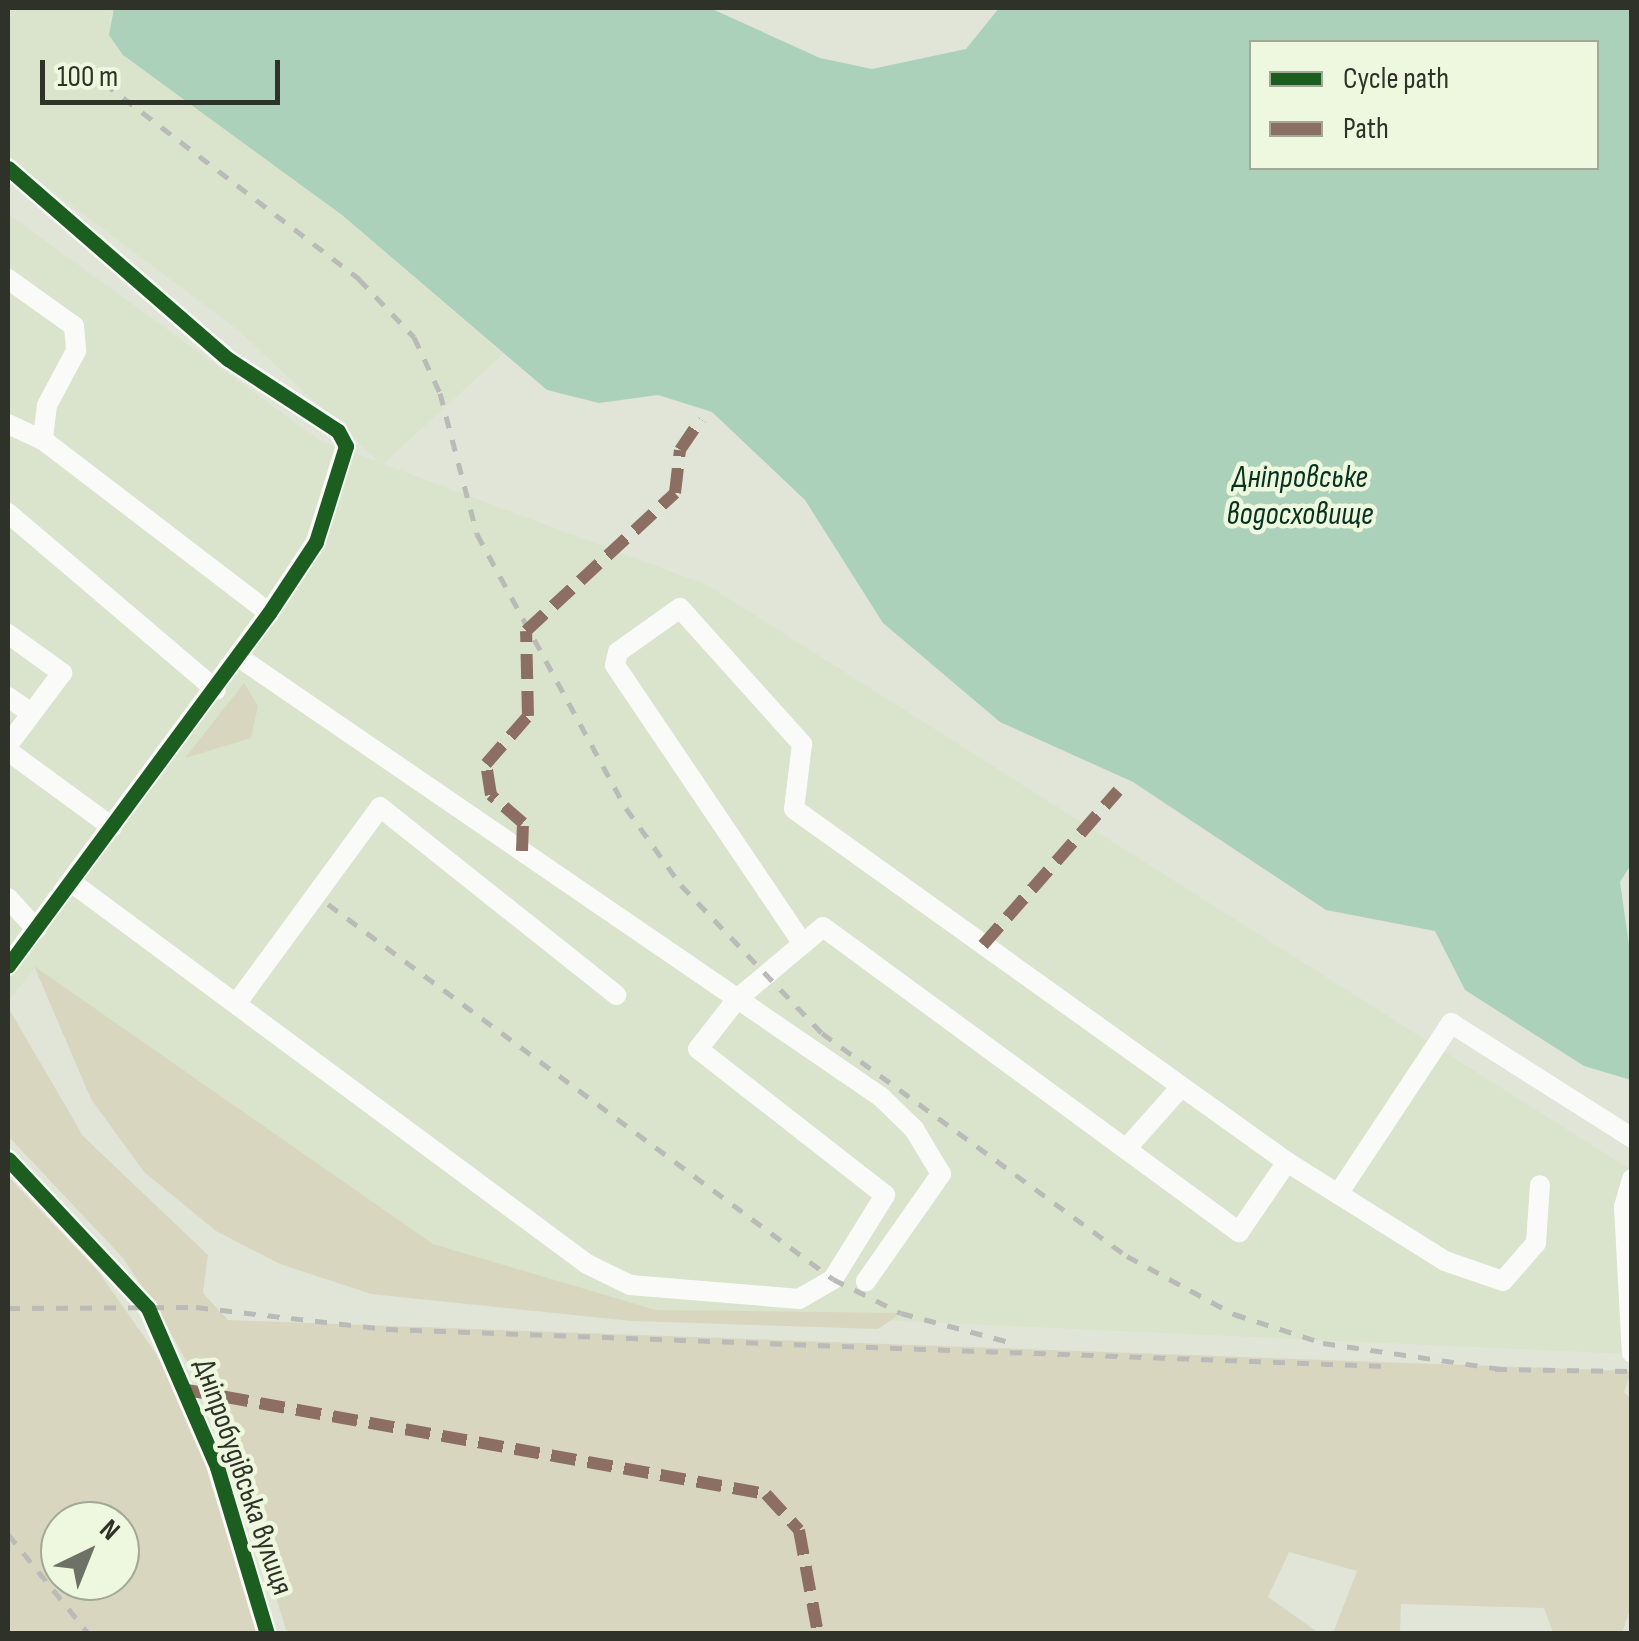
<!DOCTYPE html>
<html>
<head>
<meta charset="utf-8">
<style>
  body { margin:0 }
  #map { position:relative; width:1639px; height:1641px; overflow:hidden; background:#e0e5d8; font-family:"Sofia Sans Condensed",sans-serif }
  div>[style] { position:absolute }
  .built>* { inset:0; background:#dae3cb }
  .green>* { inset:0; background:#d9d6c0 }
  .water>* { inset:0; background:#acd1ba }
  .minor>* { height:20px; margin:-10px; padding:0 10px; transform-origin:10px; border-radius:10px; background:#fafbf9 }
  .rail>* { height:5px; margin-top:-2.5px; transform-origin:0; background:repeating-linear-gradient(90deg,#babbb8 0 12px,transparent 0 24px) }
  .quiet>* { height:12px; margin-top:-6px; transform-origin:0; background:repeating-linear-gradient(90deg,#8d6e63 0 25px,transparent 0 37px) }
  .cycleway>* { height:15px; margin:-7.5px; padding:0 7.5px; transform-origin:7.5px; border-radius:7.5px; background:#1b5e20 }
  span { translate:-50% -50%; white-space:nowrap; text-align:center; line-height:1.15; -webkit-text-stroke:9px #eef8df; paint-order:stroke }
  .street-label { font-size:30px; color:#2f3229 }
  .water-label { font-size:32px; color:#063220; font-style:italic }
  .frame { position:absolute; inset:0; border:10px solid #2f3229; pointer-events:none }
  .legend { position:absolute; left:1249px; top:40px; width:350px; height:130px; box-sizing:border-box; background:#eef8df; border:2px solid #a2a996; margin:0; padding:12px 18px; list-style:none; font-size:30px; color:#2f3229 }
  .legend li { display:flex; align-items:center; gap:20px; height:50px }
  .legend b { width:50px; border:2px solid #a2a996 }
  .north { position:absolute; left:40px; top:1501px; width:100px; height:100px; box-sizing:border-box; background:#eef8df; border:2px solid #a2a996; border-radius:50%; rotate:43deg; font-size:28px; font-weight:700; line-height:40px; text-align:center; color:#2f3229 }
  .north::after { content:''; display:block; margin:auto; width:35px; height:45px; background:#6d7166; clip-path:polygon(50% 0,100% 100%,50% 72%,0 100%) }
  .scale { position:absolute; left:40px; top:60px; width:240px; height:45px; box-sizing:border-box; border:5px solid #2f3229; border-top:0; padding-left:12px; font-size:30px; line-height:35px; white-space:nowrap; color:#2f3229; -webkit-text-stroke:8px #eef8df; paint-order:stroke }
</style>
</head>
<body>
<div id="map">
  <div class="built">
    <i style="clip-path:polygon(8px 8px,114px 8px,109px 20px,123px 55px,342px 215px,503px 354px,383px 464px,707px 585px,1631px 1170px,1631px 1354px,656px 1310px,433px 1244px,35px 967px,8px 1002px,8px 214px,321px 441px,379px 462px,238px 330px,8px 158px)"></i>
  </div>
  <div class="green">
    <i style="clip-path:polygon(244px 683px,258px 706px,251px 738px,185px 758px)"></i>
    <i style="clip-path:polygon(34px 966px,433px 1244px,656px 1310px,901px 1313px,878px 1329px,632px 1321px,371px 1294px,280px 1264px,216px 1231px,144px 1172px,91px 1099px)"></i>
    <i style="clip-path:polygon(8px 1007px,83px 1136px,208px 1255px,203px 1293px,228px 1320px,1631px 1371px,1624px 1392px,1632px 1400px,1632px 1603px,1622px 1633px,1553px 1633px,1544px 1608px,1401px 1604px,1400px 1633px,1333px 1633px,1357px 1571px,1289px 1552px,1268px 1597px,1319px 1633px,287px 1633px,226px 1435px,165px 1322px,123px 1258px,8px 1136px)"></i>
    <i style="clip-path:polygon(evenodd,8px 1176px,98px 1271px,183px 1392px,257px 1633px,8px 1633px,8px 1176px,60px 1521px,120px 1521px,120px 1581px,60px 1581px,60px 1521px)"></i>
  </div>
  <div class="water">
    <i style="clip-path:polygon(evenodd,114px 8px,710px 8px,820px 58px,872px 69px,966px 49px,999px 8px,1631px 8px,1632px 863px,1620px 882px,1631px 959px,1631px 1080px,1584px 1066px,1465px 990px,1435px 931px,1326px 910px,1133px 782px,1000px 722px,883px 623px,805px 500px,712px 412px,658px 395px,599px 403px,547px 390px,342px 215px,123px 55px,109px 35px,114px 8px,1252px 42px,1596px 42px,1596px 168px,1252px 168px,1252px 42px)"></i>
  </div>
  <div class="minor">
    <i style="left:8px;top:168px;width:291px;rotate:41deg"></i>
    <i style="left:228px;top:359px;width:131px;rotate:33.2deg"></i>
    <i style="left:338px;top:431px;width:17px;rotate:62deg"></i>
    <i style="left:346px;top:446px;width:101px;rotate:107.4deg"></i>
    <i style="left:316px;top:542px;width:85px;rotate:123.5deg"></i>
    <i style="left:269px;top:613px;width:439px;rotate:126.5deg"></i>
    <i style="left:8px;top:279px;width:81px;rotate:35.5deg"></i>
    <i style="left:74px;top:326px;width:25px;rotate:85deg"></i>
    <i style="left:76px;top:351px;width:61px;rotate:118.2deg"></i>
    <i style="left:47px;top:405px;width:35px;rotate:97deg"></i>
    <i style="left:8px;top:424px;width:38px;rotate:25deg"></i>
    <i style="left:43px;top:440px;width:285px;rotate:37.4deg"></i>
    <i style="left:8px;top:513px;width:273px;rotate:40.4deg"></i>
    <i style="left:8px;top:634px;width:67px;rotate:35.8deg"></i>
    <i style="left:62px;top:673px;width:90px;rotate:126.9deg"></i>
    <i style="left:240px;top:658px;width:777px;rotate:34.41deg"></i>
    <i style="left:881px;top:1097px;width:46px;rotate:44.1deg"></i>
    <i style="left:914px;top:1129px;width:52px;rotate:59deg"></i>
    <i style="left:941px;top:1174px;width:131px;rotate:125deg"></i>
    <i style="left:8px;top:697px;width:28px;rotate:35deg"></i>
    <i style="left:8px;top:751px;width:129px;rotate:36.2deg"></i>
    <i style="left:71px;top:882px;width:642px;rotate:36.51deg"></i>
    <i style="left:587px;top:1264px;width:48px;rotate:26deg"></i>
    <i style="left:630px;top:1285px;width:170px;rotate:4.7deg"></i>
    <i style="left:799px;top:1299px;width:39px;rotate:-30deg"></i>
    <i style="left:833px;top:1279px;width:99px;rotate:-58.2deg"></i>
    <i style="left:885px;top:1195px;width:237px;rotate:-142deg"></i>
    <i style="left:698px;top:1049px;width:63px;rotate:-52deg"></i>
    <i style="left:737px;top:999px;width:112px;rotate:-39.9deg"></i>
    <i style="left:823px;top:927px;width:516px;rotate:36.25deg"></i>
    <i style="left:1239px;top:1232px;width:85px;rotate:-55.6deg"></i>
    <i style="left:1287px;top:1162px;width:186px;rotate:32.1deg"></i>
    <i style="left:1445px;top:1261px;width:61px;rotate:19deg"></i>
    <i style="left:1503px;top:1281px;width:50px;rotate:-49deg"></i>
    <i style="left:1536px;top:1243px;width:58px;rotate:-86.1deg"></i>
    <i style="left:8px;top:898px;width:42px;rotate:47.9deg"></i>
    <i style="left:803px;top:944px;width:336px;rotate:-124deg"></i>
    <i style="left:615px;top:665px;width:13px;rotate:-77deg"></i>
    <i style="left:618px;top:652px;width:76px;rotate:-35.4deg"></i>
    <i style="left:680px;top:608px;width:183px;rotate:48.1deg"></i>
    <i style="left:802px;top:744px;width:65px;rotate:97deg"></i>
    <i style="left:794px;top:809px;width:606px;rotate:35.6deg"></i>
    <i style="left:236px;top:1004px;width:244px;rotate:-53.8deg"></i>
    <i style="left:380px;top:807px;width:302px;rotate:38.5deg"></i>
    <i style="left:1126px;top:1149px;width:83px;rotate:-48.4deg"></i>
    <i style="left:8px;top:1159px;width:204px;rotate:46.8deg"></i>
    <i style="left:148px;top:1308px;width:173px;rotate:66.5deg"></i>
    <i style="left:217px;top:1467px;width:174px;rotate:73.3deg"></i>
    <i style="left:1632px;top:1179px;width:29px;rotate:106deg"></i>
    <i style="left:1624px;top:1207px;width:146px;rotate:86.9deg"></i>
    <i style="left:1338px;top:1194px;width:205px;rotate:-56.5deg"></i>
    <i style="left:1451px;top:1023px;width:214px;rotate:32.4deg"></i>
  </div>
  <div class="rail">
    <i style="left:104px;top:83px;width:322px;rotate:37.5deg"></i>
    <i style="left:359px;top:279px;width:80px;rotate:46.5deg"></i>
    <i style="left:414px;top:337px;width:62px;rotate:65.1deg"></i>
    <i style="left:440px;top:393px;width:146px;rotate:75.3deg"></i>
    <i style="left:477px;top:534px;width:312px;rotate:61.5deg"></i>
    <i style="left:626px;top:808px;width:95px;rotate:54.5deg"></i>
    <i style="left:681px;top:885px;width:204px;rotate:46.4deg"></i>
    <i style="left:822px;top:1033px;width:378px;rotate:36.2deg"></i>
    <i style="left:1127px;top:1256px;width:122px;rotate:28.5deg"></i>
    <i style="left:1234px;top:1314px;width:94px;rotate:18deg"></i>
    <i style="left:1323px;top:1343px;width:188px;rotate:8.3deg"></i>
    <i style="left:328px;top:904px;width:629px;rotate:36.6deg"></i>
    <i style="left:833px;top:1279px;width:76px;rotate:26.6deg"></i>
    <i style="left:901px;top:1313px;width:112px;rotate:15deg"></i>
    <i style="left:8px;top:1308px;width:188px;rotate:-0.3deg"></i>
    <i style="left:196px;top:1307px;width:191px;rotate:6.6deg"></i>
    <i style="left:386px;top:1329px;width:1000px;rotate:2.12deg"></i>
    <i style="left:1495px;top:1369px;width:137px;rotate:0.8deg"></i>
    <i style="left:8px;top:1534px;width:129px;rotate:51deg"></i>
  </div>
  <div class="quiet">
    <i style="left:522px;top:851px;width:28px;rotate:-88deg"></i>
    <i style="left:523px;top:823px;width:43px;rotate:-138.8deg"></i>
    <i style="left:491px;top:795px;width:31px;rotate:-99deg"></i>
    <i style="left:486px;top:764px;width:64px;rotate:-48.8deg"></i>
    <i style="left:528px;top:716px;width:85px;rotate:-91.3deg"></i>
    <i style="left:526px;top:631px;width:203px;rotate:-42.8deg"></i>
    <i style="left:675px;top:493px;width:43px;rotate:-83.4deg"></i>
    <i style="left:680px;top:450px;width:37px;rotate:-56deg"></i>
    <i style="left:983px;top:945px;width:205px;rotate:-48.8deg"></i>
    <i style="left:187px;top:1390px;width:588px;rotate:10.18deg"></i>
    <i style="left:766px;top:1494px;width:49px;rotate:47.5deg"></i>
    <i style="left:799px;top:1530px;width:106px;rotate:79.6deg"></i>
  </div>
  <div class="cycleway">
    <i style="left:8px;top:168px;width:291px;rotate:41deg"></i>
    <i style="left:228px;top:359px;width:131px;rotate:33.2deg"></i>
    <i style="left:338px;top:431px;width:17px;rotate:62deg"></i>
    <i style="left:346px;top:446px;width:101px;rotate:107.4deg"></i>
    <i style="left:316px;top:542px;width:85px;rotate:123.5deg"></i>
    <i style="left:269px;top:613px;width:439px;rotate:126.5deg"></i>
    <i style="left:8px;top:1159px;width:204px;rotate:46.8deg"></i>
    <i style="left:148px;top:1308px;width:173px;rotate:66.5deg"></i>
    <i style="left:217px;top:1467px;width:174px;rotate:73.3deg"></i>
  </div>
  <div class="street-label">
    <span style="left:243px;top:1477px;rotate:71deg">Дніпробудівська вулиця</span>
  </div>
  <div class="water-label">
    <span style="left:1300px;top:497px">Дніпровське<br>водосховище</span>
  </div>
  <div class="frame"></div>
  <ul class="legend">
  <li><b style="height:12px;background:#1b5e20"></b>Cycle path</li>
  <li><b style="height:12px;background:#8d6e63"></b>Path</li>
  </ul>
  <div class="north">N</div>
  <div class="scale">100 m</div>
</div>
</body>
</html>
